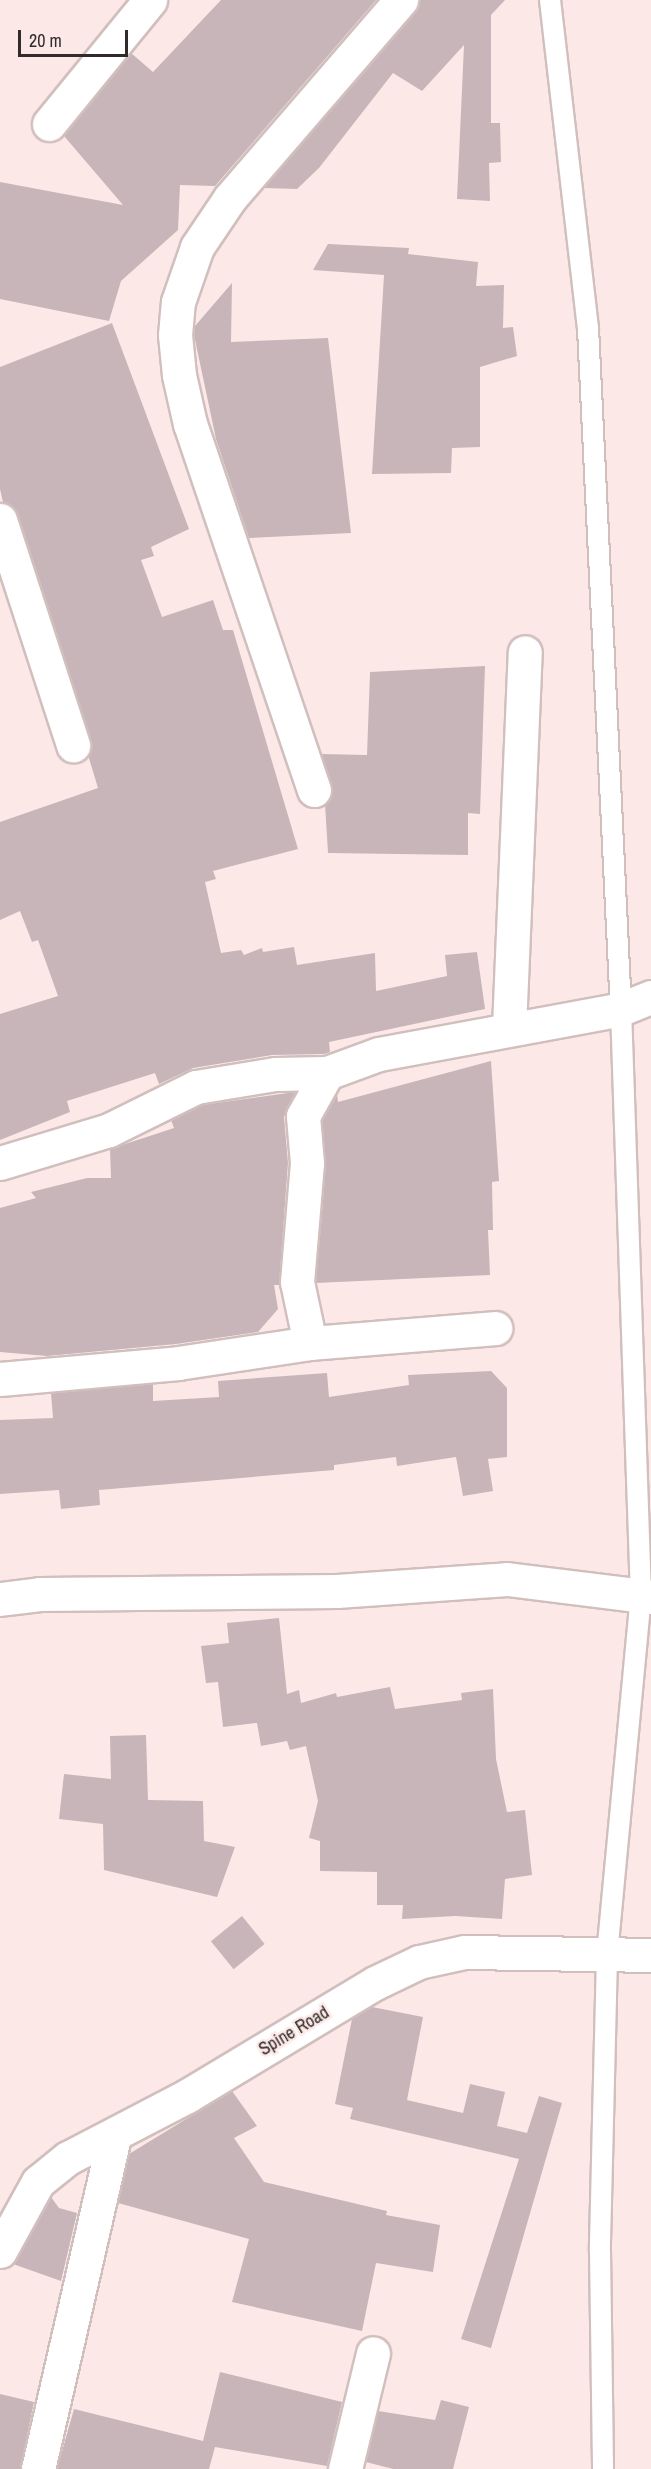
<!DOCTYPE html>
<html>
<head>
<meta charset="utf-8">
<style>
  body { margin:0 }
  #map { position:relative; width:651px; height:2469px; overflow:hidden; background:#fce9e7; font-family:"Archivo Narrow",sans-serif }
  div>[style] { position:absolute }
  .building>* { inset:0; background:#c7b5b9; transform-origin:0 0 }
  .roads { filter:drop-shadow(2px 0 #d1bfbe) drop-shadow(-2px 0 #d1bfbe) drop-shadow(0 2px #d1bfbe) drop-shadow(0 -2px #d1bfbe) }
  .lane>* { height:20px; margin:-10px; padding:0 10px; transform-origin:10px; border-radius:10px; background:#fff }
  .street>* { height:33px; margin:-16.5px; padding:0 16.5px; transform-origin:16.5px; border-radius:16.5px; background:#fff }
  span { translate:-50% -50%; white-space:nowrap; text-align:center; line-height:1.15; -webkit-text-stroke:5px #fce9e7; paint-order:stroke }
  .street-label { font-size:18px; color:#322b2b }
  .scale { position:absolute; left:18px; top:30px; width:110px; height:27px; box-sizing:border-box; border:3px solid #322b2b; border-top:0; padding-left:8px; font-size:18px; line-height:21px; white-space:nowrap; color:#322b2b; -webkit-text-stroke:4px #fce9e7; paint-order:stroke }
</style>
</head>
<body>
<div id="map">
  <div class="building">
    <i style="clip-path:polygon(221px 0,376px 0,215px 186px,180px 185px,178px 230px,121px 281px,109px 321px,0 299px,0 182px,123px 205px,64px 136px,131px 53px,153px 72px)"></i>
    <i style="clip-path:polygon(419px 0,505px 0,491px 15px,491px 123px,500px 123px,501px 162px,489px 163px,490px 201px,457px 199px,464px 45px,422px 91px,393px 73px,319px 168px,297px 189px,264px 188px,415px 12px)"></i>
    <i style="clip-path:polygon(328px 244px,409px 248px,408px 254px,478px 262px,476px 286px,504px 285px,503px 328px,513px 327px,517px 356px,480px 367px,480px 447px,452px 448px,451px 473px,372px 474px,384px 275px,313px 270px)"></i>
    <i style="clip-path:polygon(232px 283px,231px 342px,328px 338px,351px 533px,249px 538px,216px 439px,194px 335px,195px 326px)"></i>
    <i style="clip-path:polygon(112px 323px,189px 529px,151px 547px,154px 556px,141px 560px,162px 617px,213px 600px,223px 630px,233px 630px,298px 849px,213px 871px,216px 879px,205px 882px,221px 953px,241px 950px,244px 955px,262px 948px,263px 952px,294px 947px,297px 965px,375px 953px,376px 991px,447px 976px,445px 955px,477px 952px,485px 1009px,329px 1042px,330px 1052px,324px 1054px,272px 1055px,193px 1068px,159px 1084px,155px 1073px,67px 1101px,70px 1112px,0 1140px,0 1014px,58px 996px,38px 940px,32px 942px,20px 911px,0 920px,0 822px,98px 788px,88px 755px,91px 739px,18px 514px,3px 502px,0 489px,0 367px)"></i>
    <i style="clip-path:polygon(485px 666px,480px 814px,468px 813px,468px 855px,328px 853px,325px 804px,332px 793px,322px 754px,367px 755px,370px 672px)"></i>
    <i style="clip-path:polygon(491px 1061px,499px 1181px,492px 1182px,493px 1230px,488px 1230px,490px 1275px,316px 1283px,326px 1164px,322px 1120px,337px 1094px,338px 1102px)"></i>
    <i style="clip-path:polygon(295px 1092px,284px 1117px,288px 1163px,279px 1285px,274px 1285px,278px 1309px,258px 1332px,176px 1344px,47px 1356px,0 1352px,0 1208px,36px 1198px,31px 1192px,87px 1178px,111px 1178px,110px 1149px,174px 1128px,171px 1120px,202px 1105px)"></i>
    <i style="clip-path:polygon(491px 1371px,507px 1388px,507px 1457px,488px 1459px,493px 1491px,463px 1496px,456px 1457px,397px 1466px,396px 1457px,334px 1465px,334px 1470px,99px 1490px,100px 1505px,61px 1509px,59px 1490px,0 1494px,0 1420px,53px 1418px,51px 1393px,153px 1384px,153px 1401px,219px 1397px,218px 1381px,327px 1373px,329px 1397px,409px 1385px,408px 1375px)"></i>
    <i style="clip-path:polygon(279px 1618px,287px 1694px,299px 1690px,301px 1703px,336px 1693px,337px 1697px,390px 1687px,395px 1709px,462px 1700px,461px 1693px,493px 1689px,496px 1759px,507px 1812px,525px 1810px,532px 1875px,505px 1879px,502px 1919px,455px 1916px,402px 1919px,403px 1905px,377px 1905px,377px 1872px,320px 1871px,320px 1841px,309px 1838px,318px 1801px,306px 1746px,290px 1750px,287px 1741px,261px 1746px,257px 1723px,223px 1727px,218px 1682px,206px 1683px,201px 1646px,229px 1643px,227px 1623px)"></i>
    <i style="clip-path:polygon(146px 1735px,148px 1800px,203px 1801px,204px 1841px,235px 1847px,217px 1897px,104px 1870px,103px 1824px,59px 1819px,64px 1774px,111px 1779px,110px 1736px)"></i>
    <i style="left:242px;top:1916px;width:36px;height:40px;rotate:51deg"></i>
    <i style="clip-path:polygon(372px 2007px,423px 2017px,407px 2100px,463px 2113px,470px 2084px,505px 2092px,497px 2126px,527px 2133px,539px 2096px,562px 2103px,491px 2348px,461px 2339px,519px 2159px,350px 2119px,353px 2108px,335px 2104px,352px 2019px)"></i>
    <i style="clip-path:polygon(232px 2091px,257px 2126px,234px 2138px,264px 2182px,387px 2211px,386px 2215px,440px 2225px,433px 2272px,376px 2263px,362px 2331px,232px 2302px,249px 2239px,118px 2203px,129px 2154px)"></i>
    <i style="clip-path:polygon(51px 2197px,59px 2208px,77px 2213px,61px 2281px,13px 2264px)"></i>
    <i style="clip-path:polygon(220px 2372px,342px 2402px,327px 2466px,215px 2447px,209px 2469px,57px 2469px,74px 2409px,203px 2441px)"></i>
    <i style="clip-path:polygon(0 2394px,34px 2402px,20px 2469px,0 2469px)"></i>
    <i style="clip-path:polygon(441px 2400px,469px 2407px,453px 2469px,393px 2469px,366px 2462px,378px 2411px,435px 2420px)"></i>
  </div>
  <div class="roads">
    <div class="lane">
      <i style="left:550px;top:0;width:330px;rotate:83.4deg"></i>
      <i style="left:588px;top:328px;width:682px;rotate:87.23deg"></i>
      <i style="left:621px;top:1009px;width:586px;rotate:88.05deg"></i>
      <i style="left:641px;top:1595px;width:363px;rotate:95.4deg"></i>
      <i style="left:607px;top:1956px;width:295px;rotate:91.4deg"></i>
      <i style="left:600px;top:2251px;width:218px;rotate:89.2deg"></i>
    </div>
    <div class="street">
      <i style="left:49px;top:124px;width:160px;rotate:-50.8deg"></i>
      <i style="left:0;top:520px;width:237px;rotate:72deg"></i>
      <i style="left:314px;top:790px;width:386px;rotate:-108.7deg"></i>
      <i style="left:190px;top:424px;width:50px;rotate:-102.7deg"></i>
      <i style="left:179px;top:375px;width:40px;rotate:-95.7deg"></i>
      <i style="left:175px;top:335px;width:33px;rotate:-85deg"></i>
      <i style="left:178px;top:302px;width:58px;rotate:-70.9deg"></i>
      <i style="left:197px;top:247px;width:59px;rotate:-56deg"></i>
      <i style="left:230px;top:198px;width:262px;rotate:-49.2deg"></i>
      <i style="left:509px;top:1028px;width:376px;rotate:-87.6deg"></i>
      <i style="left:0;top:1163px;width:114px;rotate:-16.8deg"></i>
      <i style="left:109px;top:1130px;width:97px;rotate:-26.3deg"></i>
      <i style="left:196px;top:1087px;width:80px;rotate:-9.3deg"></i>
      <i style="left:275px;top:1074px;width:52px;rotate:-1.1deg"></i>
      <i style="left:327px;top:1073px;width:55px;rotate:-20.1deg"></i>
      <i style="left:379px;top:1054px;width:246px;rotate:-10.5deg"></i>
      <i style="left:621px;top:1009px;width:32px;rotate:-22deg"></i>
      <i style="left:310px;top:1343px;width:186px;rotate:-4.6deg"></i>
      <i style="left:0;top:1379px;width:179px;rotate:-5.1deg"></i>
      <i style="left:178px;top:1363px;width:134px;rotate:-8.6deg"></i>
      <i style="left:310px;top:1343px;width:62px;rotate:-102deg"></i>
      <i style="left:297px;top:1282px;width:119px;rotate:-85.2deg"></i>
      <i style="left:307px;top:1163px;width:47px;rotate:-94.9deg"></i>
      <i style="left:303px;top:1116px;width:49px;rotate:-60.8deg"></i>
      <i style="left:0;top:1599px;width:40px;rotate:-7.1deg"></i>
      <i style="left:40px;top:1594px;width:297px;rotate:-0.6deg"></i>
      <i style="left:337px;top:1591px;width:170px;rotate:-4deg"></i>
      <i style="left:507px;top:1579px;width:145px;rotate:7.1deg"></i>
      <i style="left:0;top:2251px;width:79px;rotate:-61.2deg"></i>
      <i style="left:38px;top:2182px;width:38px;rotate:-39deg"></i>
      <i style="left:68px;top:2158px;width:134px;rotate:-27.5deg"></i>
      <i style="left:187px;top:2096px;width:219px;rotate:-31deg"></i>
      <i style="left:375px;top:1983px;width:49px;rotate:-25.5deg"></i>
      <i style="left:419px;top:1962px;width:47px;rotate:-12.3deg"></i>
      <i style="left:465px;top:1952px;width:186px;rotate:0.9deg"></i>
      <i style="left:38px;top:2469px;width:342px;rotate:-77.1deg"></i>
      <i style="left:345px;top:2469px;width:119px;rotate:-76.4deg"></i>
    </div>
  </div>
  <div class="street-label">
    <span style="left:294px;top:2031px;rotate:-31deg">Spine Road</span>
  </div>
  <div class="scale">20 m</div>
</div>
</body>
</html>
